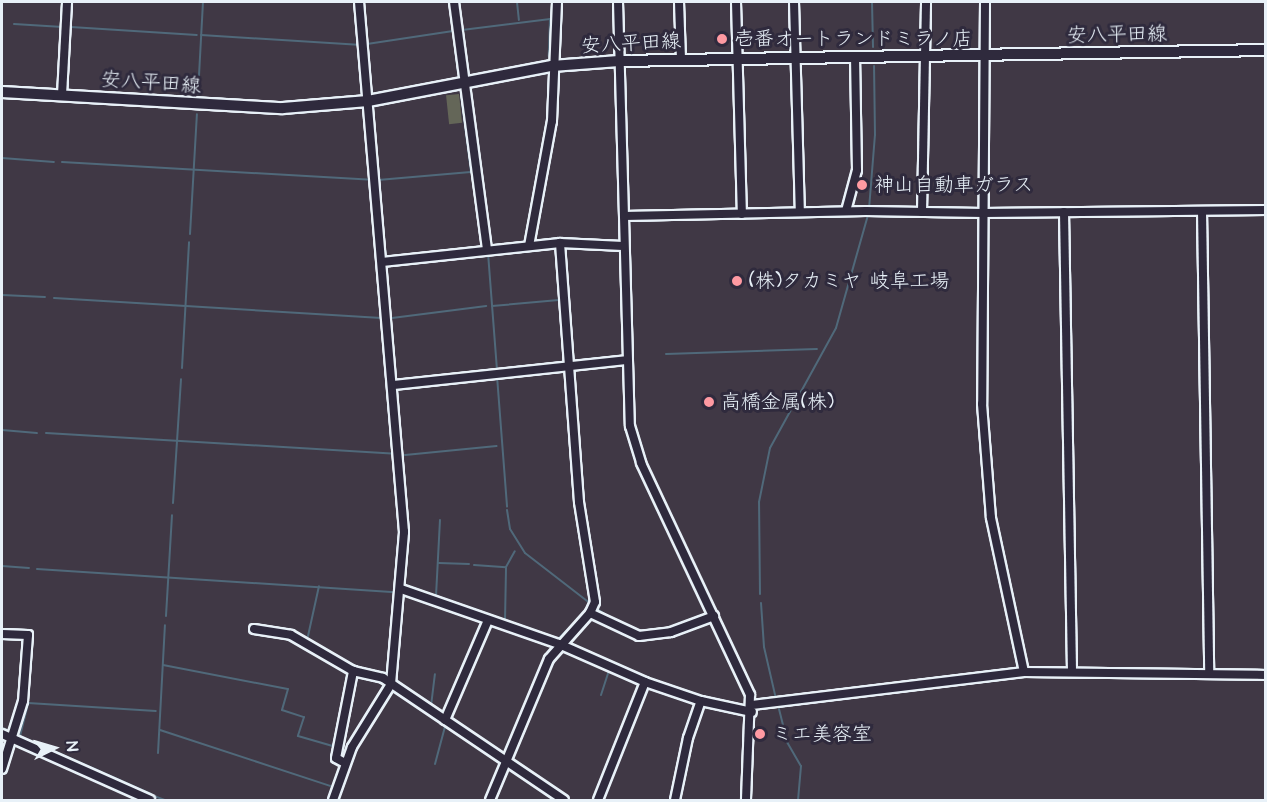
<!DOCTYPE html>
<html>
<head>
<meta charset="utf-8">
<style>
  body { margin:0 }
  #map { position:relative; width:1267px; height:802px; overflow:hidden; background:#403845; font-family:"Architects Daughter","Klee One",sans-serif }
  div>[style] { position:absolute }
  .green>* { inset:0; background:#646658; transform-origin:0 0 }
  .stream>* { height:2px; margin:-1px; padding:0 1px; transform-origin:1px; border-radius:1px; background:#50697a }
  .roads { filter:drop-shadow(2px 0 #e8f1f8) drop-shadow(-2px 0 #e8f1f8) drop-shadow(0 2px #e8f1f8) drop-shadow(0 -2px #e8f1f8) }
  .minor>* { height:8px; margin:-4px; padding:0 4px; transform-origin:4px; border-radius:4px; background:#2f2a3d }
  .major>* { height:10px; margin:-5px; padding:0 5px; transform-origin:5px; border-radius:5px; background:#2f2a3d }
  .dots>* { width:16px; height:16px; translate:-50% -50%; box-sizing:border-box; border:3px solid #2f2a3d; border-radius:50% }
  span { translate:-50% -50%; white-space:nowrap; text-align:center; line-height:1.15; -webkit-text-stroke:6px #2f2a3d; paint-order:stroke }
  .street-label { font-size:20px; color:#e8f1f8 }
  .poi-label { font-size:20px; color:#e8f1f8 }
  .left { translate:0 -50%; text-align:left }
  .frame { position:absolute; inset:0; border:3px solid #e8f1f8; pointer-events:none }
  .north { position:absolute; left:24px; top:718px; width:60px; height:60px; -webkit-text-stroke:4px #2f2a3d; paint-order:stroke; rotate:85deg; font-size:16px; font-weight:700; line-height:24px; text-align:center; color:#e8f1f8 }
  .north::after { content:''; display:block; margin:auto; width:21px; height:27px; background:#e8f1f8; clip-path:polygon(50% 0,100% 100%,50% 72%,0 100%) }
</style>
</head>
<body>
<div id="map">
  <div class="green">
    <i style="left:459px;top:94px;width:29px;height:13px;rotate:84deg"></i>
  </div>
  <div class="stream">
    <i style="left:517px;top:2px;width:18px;rotate:84deg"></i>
    <i style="left:872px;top:2px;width:45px;rotate:88.7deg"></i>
    <i style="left:451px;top:10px;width:21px;rotate:85deg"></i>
    <i style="left:14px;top:24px;width:49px;rotate:3.5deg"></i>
    <i style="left:71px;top:27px;width:126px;rotate:3.6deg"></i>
    <i style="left:462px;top:30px;width:89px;rotate:-7.1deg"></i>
    <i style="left:550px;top:19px;width:37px;rotate:92deg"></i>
    <i style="left:201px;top:35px;width:157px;rotate:3.6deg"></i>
    <i style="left:367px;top:44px;width:87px;rotate:-8.6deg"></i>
    <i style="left:453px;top:31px;width:42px;rotate:83.2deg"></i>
    <i style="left:198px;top:94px;width:92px;rotate:-86.9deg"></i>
    <i style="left:2px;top:158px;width:52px;rotate:4.4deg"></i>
    <i style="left:62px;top:162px;width:310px;rotate:3.3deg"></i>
    <i style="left:378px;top:180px;width:93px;rotate:-4.9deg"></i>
    <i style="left:471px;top:172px;width:78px;rotate:-97.4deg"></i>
    <i style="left:869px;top:209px;width:74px;rotate:-85.4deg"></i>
    <i style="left:875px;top:135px;width:69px;rotate:-90.8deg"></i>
    <i style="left:190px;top:234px;width:120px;rotate:-86.7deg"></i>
    <i style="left:488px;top:253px;width:117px;rotate:85.6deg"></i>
    <i style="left:2px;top:295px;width:43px;rotate:2.7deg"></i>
    <i style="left:54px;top:298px;width:328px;rotate:3.5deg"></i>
    <i style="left:492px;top:306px;width:67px;rotate:-5.1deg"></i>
    <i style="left:559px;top:300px;width:56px;rotate:84.9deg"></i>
    <i style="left:392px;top:318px;width:95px;rotate:-7.3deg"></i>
    <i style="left:666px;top:354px;width:151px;rotate:-1.9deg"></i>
    <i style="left:182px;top:368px;width:126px;rotate:-86.8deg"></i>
    <i style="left:497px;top:376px;width:131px;rotate:85.6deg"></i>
    <i style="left:2px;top:430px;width:35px;rotate:5deg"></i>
    <i style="left:46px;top:433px;width:350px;rotate:3.4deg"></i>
    <i style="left:405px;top:455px;width:92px;rotate:-5.6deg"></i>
    <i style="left:173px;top:503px;width:124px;rotate:-86.3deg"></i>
    <i style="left:507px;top:510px;width:19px;rotate:81deg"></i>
    <i style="left:510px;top:529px;width:28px;rotate:58deg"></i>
    <i style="left:525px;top:553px;width:83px;rotate:37.7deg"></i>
    <i style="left:439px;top:563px;width:30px;rotate:2deg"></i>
    <i style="left:474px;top:565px;width:32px;rotate:4deg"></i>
    <i style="left:2px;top:566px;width:27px;rotate:4deg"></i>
    <i style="left:37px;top:569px;width:359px;rotate:3.7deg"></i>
    <i style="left:760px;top:594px;width:92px;rotate:-90.6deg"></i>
    <i style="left:759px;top:502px;width:55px;rotate:-78.5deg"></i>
    <i style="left:770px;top:448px;width:137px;rotate:-61.2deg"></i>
    <i style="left:836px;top:328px;width:117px;rotate:-74.2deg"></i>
    <i style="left:407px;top:596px;width:80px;rotate:18.9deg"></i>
    <i style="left:436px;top:596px;width:76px;rotate:-87deg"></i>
    <i style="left:761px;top:603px;width:44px;rotate:86.1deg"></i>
    <i style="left:764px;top:647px;width:53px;rotate:77deg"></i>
    <i style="left:596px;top:608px;width:16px;rotate:35deg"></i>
    <i style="left:166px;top:616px;width:101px;rotate:-86.6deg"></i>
    <i style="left:505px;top:621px;width:54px;rotate:-88.9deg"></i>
    <i style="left:506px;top:567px;width:18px;rotate:-61deg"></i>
    <i style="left:489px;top:624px;width:49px;rotate:19.2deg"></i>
    <i style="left:308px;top:636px;width:51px;rotate:-77.6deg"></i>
    <i style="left:558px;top:639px;width:29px;rotate:-44deg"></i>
    <i style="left:548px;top:654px;width:9px;rotate:-63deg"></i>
    <i style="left:552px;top:646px;width:4px;rotate:-166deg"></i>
    <i style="left:163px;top:665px;width:127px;rotate:10.9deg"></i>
    <i style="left:288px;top:689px;width:22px;rotate:106deg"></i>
    <i style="left:282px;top:710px;width:23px;rotate:18deg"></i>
    <i style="left:304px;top:717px;width:20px;rotate:108deg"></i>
    <i style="left:298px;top:736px;width:36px;rotate:16deg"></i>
    <i style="left:333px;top:746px;width:6px;rotate:90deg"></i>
    <i style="left:601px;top:695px;width:26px;rotate:-72deg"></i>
    <i style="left:431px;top:706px;width:32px;rotate:-83deg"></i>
    <i style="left:779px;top:709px;width:34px;rotate:76deg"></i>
    <i style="left:787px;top:742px;width:28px;rotate:60deg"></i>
    <i style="left:801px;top:766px;width:34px;rotate:95deg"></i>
    <i style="left:2px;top:728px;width:10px;rotate:24deg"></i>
    <i style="left:160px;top:730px;width:179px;rotate:18.2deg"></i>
    <i style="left:158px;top:753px;width:128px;rotate:-86.9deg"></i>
    <i style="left:435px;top:764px;width:39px;rotate:-75deg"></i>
    <i style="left:344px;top:781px;width:13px;rotate:-67deg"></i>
    <i style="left:151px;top:794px;width:143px;rotate:-156.1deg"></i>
    <i style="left:20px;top:736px;width:34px;rotate:-76deg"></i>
    <i style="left:28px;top:703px;width:128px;rotate:3.6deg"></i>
    <i style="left:154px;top:796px;width:12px;rotate:20deg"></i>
    <i style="left:338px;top:800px;width:9px;rotate:-77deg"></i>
  </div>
  <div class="roads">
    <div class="minor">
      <i style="left:454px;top:2px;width:250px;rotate:82.4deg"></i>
      <i style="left:618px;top:2px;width:424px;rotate:88.4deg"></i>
      <i style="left:630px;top:426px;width:39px;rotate:73deg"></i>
      <i style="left:641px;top:463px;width:256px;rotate:64.8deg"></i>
      <i style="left:750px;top:695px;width:105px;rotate:92.2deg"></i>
      <i style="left:679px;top:2px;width:57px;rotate:88deg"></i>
      <i style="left:736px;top:2px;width:212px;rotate:88.4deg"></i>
      <i style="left:794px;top:2px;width:210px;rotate:88.4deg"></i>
      <i style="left:985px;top:2px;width:402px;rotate:90.4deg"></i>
      <i style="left:982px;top:404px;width:114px;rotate:85.5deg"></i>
      <i style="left:991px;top:518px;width:157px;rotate:77.9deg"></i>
      <i style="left:62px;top:95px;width:93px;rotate:-86.9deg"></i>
      <i style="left:846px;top:211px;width:42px;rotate:-75deg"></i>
      <i style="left:857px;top:170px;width:113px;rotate:-91deg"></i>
      <i style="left:1202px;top:211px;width:463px;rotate:89.1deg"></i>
      <i style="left:922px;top:212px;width:210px;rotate:-88.9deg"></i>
      <i style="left:1064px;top:212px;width:459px;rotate:89deg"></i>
      <i style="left:624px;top:216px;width:242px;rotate:-1.2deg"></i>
      <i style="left:866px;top:211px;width:117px;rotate:1deg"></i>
      <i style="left:983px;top:213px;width:283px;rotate:-0.6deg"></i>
      <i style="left:529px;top:246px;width:127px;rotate:-79.6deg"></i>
      <i style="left:552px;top:121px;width:119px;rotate:-87.6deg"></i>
      <i style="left:382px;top:262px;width:179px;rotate:-6.1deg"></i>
      <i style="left:560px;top:243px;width:63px;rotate:2.7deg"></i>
      <i style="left:393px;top:385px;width:235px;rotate:-6.1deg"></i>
      <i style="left:401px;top:589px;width:167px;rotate:19.2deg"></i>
      <i style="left:559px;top:644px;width:94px;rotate:23.8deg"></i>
      <i style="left:645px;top:682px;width:59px;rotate:18.7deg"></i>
      <i style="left:701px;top:701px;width:52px;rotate:12.2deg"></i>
      <i style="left:590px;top:613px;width:54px;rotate:25.1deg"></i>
      <i style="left:639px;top:636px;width:32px;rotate:-7deg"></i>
      <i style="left:671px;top:632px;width:46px;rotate:-20.4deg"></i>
      <i style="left:254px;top:629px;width:37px;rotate:9deg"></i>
      <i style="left:291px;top:635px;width:72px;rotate:30.1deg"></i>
      <i style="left:353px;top:671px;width:31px;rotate:13deg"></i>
      <i style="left:383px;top:678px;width:218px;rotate:34deg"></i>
      <i style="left:2px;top:634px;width:26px;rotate:2deg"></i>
      <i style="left:28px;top:635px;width:66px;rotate:94.3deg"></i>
      <i style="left:23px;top:701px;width:71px;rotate:107.2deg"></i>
      <i style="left:752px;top:705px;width:274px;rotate:-6.9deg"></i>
      <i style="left:1024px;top:672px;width:242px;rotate:0.7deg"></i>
      <i style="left:445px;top:720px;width:109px;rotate:-66.7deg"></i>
      <i style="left:2px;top:734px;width:162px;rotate:24deg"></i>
      <i style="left:345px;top:763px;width:10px;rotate:-151deg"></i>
      <i style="left:336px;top:758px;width:89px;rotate:-78.9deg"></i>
      <i style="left:333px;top:800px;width:56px;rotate:-70.3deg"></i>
      <i style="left:352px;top:747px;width:74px;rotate:-58.2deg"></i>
      <i style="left:391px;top:684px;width:153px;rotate:-85.1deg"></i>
      <i style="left:404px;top:532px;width:532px;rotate:-94.85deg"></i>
      <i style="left:490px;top:800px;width:153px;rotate:-67.3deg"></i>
      <i style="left:549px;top:659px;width:62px;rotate:-48.3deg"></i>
      <i style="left:590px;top:613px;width:12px;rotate:-66deg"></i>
      <i style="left:595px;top:602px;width:101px;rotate:-99.1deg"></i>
      <i style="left:579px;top:502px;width:260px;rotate:-94.2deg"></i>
      <i style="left:598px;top:800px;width:127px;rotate:-68.3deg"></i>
      <i style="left:675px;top:800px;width:63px;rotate:-78.2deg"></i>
      <i style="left:688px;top:738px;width:39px;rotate:-71deg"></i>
    </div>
    <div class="major">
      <i style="left:2px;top:92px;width:281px;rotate:3.3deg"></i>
      <i style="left:283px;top:108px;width:85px;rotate:-4.7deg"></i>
      <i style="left:368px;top:101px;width:187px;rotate:-10.8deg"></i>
      <i style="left:552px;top:66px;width:67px;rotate:-4.3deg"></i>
      <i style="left:619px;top:61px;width:647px;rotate:-0.97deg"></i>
    </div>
  </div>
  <div class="dots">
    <i style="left:722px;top:39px;background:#ff9aa2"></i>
    <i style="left:862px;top:185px;background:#ff9aa2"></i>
    <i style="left:737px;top:281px;background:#ff9aa2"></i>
    <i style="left:709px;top:402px;background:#ff9aa2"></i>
    <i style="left:760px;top:734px;background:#ff9aa2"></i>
  </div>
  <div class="street-label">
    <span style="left:1117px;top:35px;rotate:-1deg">安八平田線</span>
    <span style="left:631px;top:44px;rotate:-3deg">安八平田線</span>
    <span style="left:151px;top:83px;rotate:4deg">安八平田線</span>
  </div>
  <div class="poi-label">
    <span class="left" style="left:734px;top:39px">壱番オートランドミラノ店</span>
    <span class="left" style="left:874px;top:185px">神山自動車ガラス</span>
    <span class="left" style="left:749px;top:281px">(株)タカミヤ 岐阜工場</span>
    <span class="left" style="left:721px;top:402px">高橋金属(株)</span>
    <span class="left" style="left:772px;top:734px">ミエ美容室</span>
  </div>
  <div class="frame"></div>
  <div class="north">N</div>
</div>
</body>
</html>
